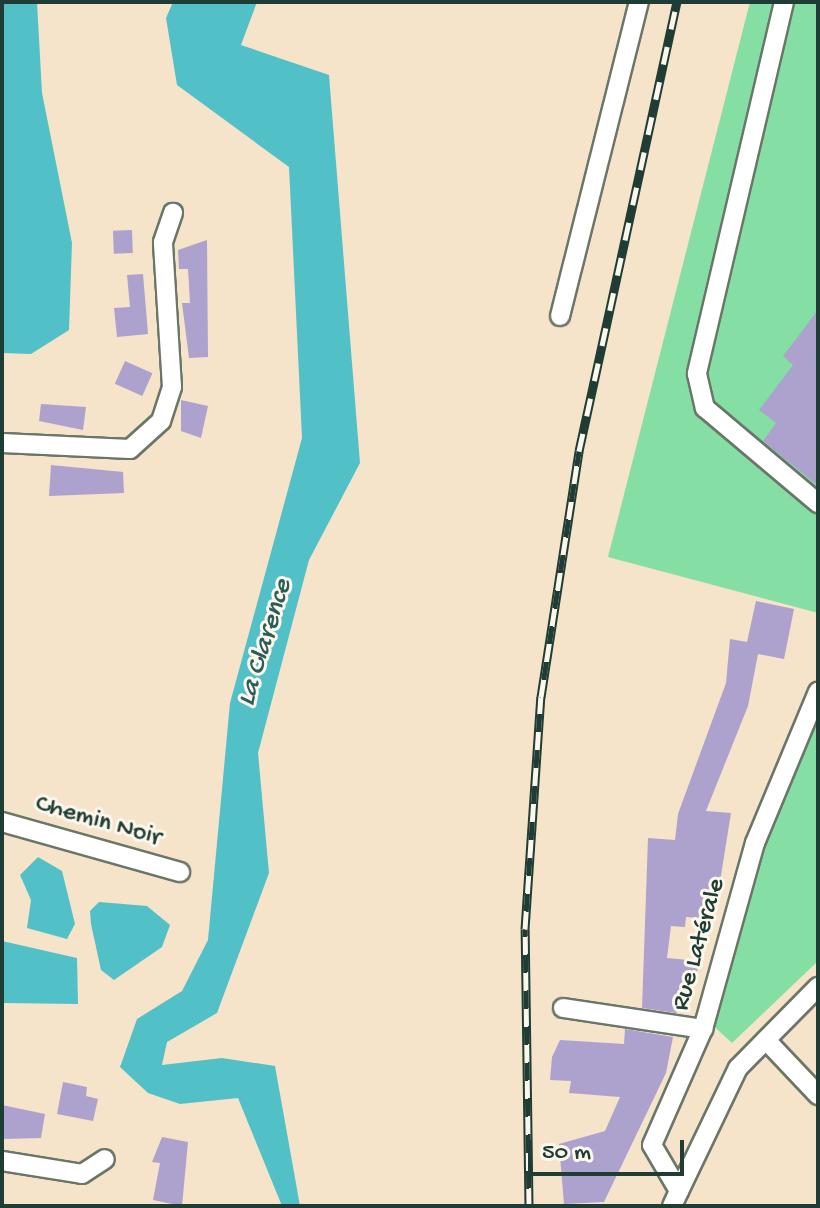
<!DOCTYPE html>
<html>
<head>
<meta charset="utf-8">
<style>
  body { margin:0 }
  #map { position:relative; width:820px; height:1208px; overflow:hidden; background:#f5e3ca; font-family:"Gochi Hand",sans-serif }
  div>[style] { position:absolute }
  .green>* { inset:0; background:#85dfa4 }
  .water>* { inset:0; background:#52c0c7 }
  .building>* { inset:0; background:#aca2cd; transform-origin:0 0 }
  .roads { filter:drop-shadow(2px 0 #6a7768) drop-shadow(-2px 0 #6a7768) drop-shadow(0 2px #6a7768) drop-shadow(0 -2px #6a7768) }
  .street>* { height:18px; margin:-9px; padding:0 9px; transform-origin:9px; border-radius:9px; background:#fff }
  .rail>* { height:9px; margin-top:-4.5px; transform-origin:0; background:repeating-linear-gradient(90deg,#fbf7ec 0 18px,#1f3d34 0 36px); box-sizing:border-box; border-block:2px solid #1f3d34 }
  span { translate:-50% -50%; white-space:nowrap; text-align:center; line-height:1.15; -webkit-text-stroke:6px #fbf7ec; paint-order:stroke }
  .street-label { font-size:26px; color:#1f3d34 }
  .water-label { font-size:28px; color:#2c5e59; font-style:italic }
  .frame { position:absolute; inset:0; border:4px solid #1f3d34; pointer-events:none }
  .scale { position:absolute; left:528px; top:1140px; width:156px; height:36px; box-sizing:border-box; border:4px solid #1f3d34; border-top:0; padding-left:10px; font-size:24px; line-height:28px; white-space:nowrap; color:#1f3d34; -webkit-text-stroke:6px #fbf7ec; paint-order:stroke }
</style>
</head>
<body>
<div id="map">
  <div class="green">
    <i style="clip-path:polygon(750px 2px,818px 2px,818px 613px,608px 557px)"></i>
    <i style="clip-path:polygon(818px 698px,818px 961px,732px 1043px,706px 1019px,747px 844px)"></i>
  </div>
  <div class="water">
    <i style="clip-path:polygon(2px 2px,37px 2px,42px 93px,72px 243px,69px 330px,31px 354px,2px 353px)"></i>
    <i style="clip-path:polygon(173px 2px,257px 2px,241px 45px,329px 75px,360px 463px,309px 560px,258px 753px,269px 873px,217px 1013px,167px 1042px,162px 1065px,222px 1058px,275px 1066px,300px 1206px,282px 1206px,238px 1098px,180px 1104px,148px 1093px,120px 1067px,137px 1019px,182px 991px,208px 940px,230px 703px,302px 438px,289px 167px,177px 85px,166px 18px)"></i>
    <i style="clip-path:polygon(38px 857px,62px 871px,75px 924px,67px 939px,27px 928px,31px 900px,20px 875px)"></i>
    <i style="clip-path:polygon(99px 902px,147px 906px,170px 925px,162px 947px,114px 980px,101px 970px,91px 924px,90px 911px)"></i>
    <i style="clip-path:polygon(2px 941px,77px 958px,78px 1004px,2px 1003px)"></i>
  </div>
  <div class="building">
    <i style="left:132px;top:230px;width:23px;height:19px;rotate:88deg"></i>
    <i style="clip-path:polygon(207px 240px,208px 357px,189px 358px,182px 303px,190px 303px,188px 269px,179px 269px,178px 250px)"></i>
    <i style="clip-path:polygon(143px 274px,148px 334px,117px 337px,114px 308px,130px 307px,127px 275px)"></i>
    <i style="clip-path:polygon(818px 310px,818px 486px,763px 441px,776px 423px,759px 410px,793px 365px,783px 356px)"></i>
    <i style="left:125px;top:361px;width:30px;height:25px;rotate:24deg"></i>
    <i style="clip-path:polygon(181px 400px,208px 406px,201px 438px,181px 431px)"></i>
    <i style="clip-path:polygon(41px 404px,86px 407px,83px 430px,39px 421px)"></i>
    <i style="clip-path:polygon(51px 465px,123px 472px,124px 493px,49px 496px)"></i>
    <i style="clip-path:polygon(756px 601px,794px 609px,784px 659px,758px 654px,748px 706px,706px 811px,731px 813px,714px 919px,686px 917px,685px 927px,671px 926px,667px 958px,699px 961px,696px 979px,685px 978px,682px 1007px,676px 1013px,642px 1008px,648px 838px,675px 840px,678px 814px,726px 683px,730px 639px,747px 642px)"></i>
    <i style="clip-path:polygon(625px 1029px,673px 1037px,666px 1073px,604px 1202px,564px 1204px,559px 1144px,605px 1131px,620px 1097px,569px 1093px,571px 1081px,550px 1080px,552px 1057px,560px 1040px,624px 1044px)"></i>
    <i style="clip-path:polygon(63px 1082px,87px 1087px,86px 1096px,98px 1099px,93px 1121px,57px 1114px)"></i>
    <i style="clip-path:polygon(2px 1105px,45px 1114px,41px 1138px,2px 1139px)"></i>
    <i style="clip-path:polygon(162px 1137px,188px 1142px,182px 1206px,153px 1200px,160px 1163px,152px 1162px)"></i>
  </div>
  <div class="roads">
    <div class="street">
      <i style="left:784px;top:2px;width:382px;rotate:103.2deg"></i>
      <i style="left:697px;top:374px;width:35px;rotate:77deg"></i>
      <i style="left:705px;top:408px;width:148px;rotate:40.1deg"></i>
      <i style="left:560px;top:316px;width:324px;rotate:-75.9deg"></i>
      <i style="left:2px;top:443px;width:128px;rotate:2.7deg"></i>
      <i style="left:130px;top:449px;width:42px;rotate:-42.1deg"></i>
      <i style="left:161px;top:421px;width:36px;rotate:-72deg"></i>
      <i style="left:172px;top:387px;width:145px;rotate:-93.6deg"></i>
      <i style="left:163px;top:242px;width:31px;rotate:-71deg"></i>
      <i style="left:2px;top:822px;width:185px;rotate:15.7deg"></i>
      <i style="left:563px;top:1008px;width:142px;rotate:8.5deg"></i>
      <i style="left:766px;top:1040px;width:76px;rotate:46.6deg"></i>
      <i style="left:2px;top:1161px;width:81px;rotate:9.2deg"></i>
      <i style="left:82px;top:1174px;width:27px;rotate:-33deg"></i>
      <i style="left:679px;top:1191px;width:136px;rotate:-64.4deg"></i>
      <i style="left:738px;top:1068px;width:114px;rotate:-45.4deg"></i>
      <i style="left:672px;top:1206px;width:17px;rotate:-65deg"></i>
      <i style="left:679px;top:1191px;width:53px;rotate:-120.4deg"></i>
      <i style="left:652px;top:1145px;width:127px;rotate:-66.3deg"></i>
      <i style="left:703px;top:1029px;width:193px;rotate:-74.4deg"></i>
      <i style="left:755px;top:843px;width:164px;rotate:-67.4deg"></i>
    </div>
  </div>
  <div class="rail">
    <i style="left:529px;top:1206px;width:277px;rotate:-90.8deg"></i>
    <i style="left:525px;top:929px;width:233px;rotate:-86.1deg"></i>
    <i style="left:541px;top:697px;width:249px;rotate:-81.2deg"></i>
    <i style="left:579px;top:451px;width:460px;rotate:-77.7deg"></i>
  </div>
  <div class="street-label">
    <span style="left:98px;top:822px;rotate:16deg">Chemin Noir</span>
    <span style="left:700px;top:945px;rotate:-74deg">Rue Latérale</span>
  </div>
  <div class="water-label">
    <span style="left:266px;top:643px;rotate:-73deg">La Clarence</span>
  </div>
  <div class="frame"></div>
  <div class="scale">50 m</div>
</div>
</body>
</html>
